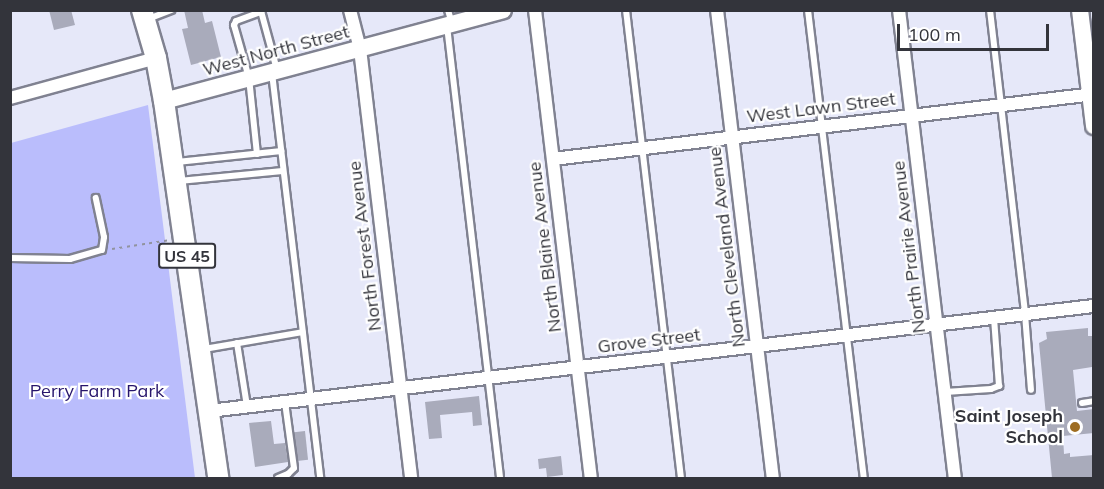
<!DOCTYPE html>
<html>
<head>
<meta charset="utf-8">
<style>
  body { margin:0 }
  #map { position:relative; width:1104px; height:489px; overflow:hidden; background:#e6e8f9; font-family:Mulish,sans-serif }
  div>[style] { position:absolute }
  .green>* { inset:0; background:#babdfc }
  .building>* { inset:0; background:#a9abbb; transform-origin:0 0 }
  .path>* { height:1.5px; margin-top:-0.75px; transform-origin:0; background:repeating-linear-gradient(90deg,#91939f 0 3px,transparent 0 7.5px) }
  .roads { filter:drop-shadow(2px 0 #808291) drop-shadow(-2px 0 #808291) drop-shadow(0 2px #808291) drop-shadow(0 -2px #808291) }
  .lane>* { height:6px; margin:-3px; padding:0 3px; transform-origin:3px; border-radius:3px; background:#fff }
  .street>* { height:12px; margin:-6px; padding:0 6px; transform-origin:6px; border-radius:6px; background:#fff }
  .secondary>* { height:16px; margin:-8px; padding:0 8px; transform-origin:8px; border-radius:8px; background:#fff }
  .primary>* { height:20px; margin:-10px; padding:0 10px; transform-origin:10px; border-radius:10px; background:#fff }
  .dots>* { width:16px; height:16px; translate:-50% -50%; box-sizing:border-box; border:3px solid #fff; border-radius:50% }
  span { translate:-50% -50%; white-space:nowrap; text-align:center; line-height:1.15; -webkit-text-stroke:4.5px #fff; paint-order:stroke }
  .shield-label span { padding:2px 4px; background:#fff; border:2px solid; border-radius:4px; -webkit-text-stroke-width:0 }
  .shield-label { font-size:16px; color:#33343b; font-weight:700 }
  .street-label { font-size:18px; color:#33343b }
  .park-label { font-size:18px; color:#27156c }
  .poi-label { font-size:18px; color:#33343b; font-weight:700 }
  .right { translate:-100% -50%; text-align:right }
  .frame { position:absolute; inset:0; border:12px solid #33343b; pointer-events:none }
  .scale { position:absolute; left:897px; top:24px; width:152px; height:27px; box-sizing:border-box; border:3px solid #33343b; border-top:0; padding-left:8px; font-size:18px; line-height:21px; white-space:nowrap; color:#33343b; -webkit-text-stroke:4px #fff; paint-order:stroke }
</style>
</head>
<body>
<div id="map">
  <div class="green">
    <i style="clip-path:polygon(148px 105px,195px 478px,11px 478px,11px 143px)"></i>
  </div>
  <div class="building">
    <i style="clip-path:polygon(49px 10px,71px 10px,75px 25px,54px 30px)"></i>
    <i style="clip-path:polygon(184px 10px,202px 10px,205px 23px,212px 21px,221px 57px,191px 65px,182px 29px,188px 28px)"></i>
    <i style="clip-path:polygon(1088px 328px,1088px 336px,1094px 336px,1092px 367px,1073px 370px,1077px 411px,1094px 409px,1094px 433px,1063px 436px,1064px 454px,1070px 453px,1070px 457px,1094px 455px,1094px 478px,1052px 478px,1039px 343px,1047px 339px,1046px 332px)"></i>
    <i style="clip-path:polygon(479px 396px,482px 425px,473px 426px,472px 412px,440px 415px,442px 438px,429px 439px,425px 402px)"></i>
    <i style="clip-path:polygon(271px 421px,274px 444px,285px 443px,288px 462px,255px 467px,249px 423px)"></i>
    <i style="left:305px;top:431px;width:29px;height:11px;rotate:84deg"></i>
    <i style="clip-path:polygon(561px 456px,563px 475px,547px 477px,546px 468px,539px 469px,538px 459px)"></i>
  </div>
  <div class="path">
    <i style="left:112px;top:249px;width:59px;rotate:-8.8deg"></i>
  </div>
  <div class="roads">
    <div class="lane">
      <i style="left:448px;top:10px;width:15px;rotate:74deg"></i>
      <i style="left:626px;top:10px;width:471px;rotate:83.3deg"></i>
      <i style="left:808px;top:10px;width:471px;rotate:83.2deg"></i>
      <i style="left:990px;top:10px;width:306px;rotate:83.4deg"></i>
      <i style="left:1025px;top:314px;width:76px;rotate:85.5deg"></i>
      <i style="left:261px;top:11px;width:61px;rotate:74.8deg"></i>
      <i style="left:148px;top:19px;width:25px;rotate:-21deg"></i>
      <i style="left:447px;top:26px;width:455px;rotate:83.3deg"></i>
      <i style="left:272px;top:73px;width:408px;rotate:83.2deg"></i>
      <i style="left:257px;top:154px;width:76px;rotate:-96deg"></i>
      <i style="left:249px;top:78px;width:55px;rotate:-105.8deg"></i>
      <i style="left:234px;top:25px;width:4px;rotate:-63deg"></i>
      <i style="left:236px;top:21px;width:27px;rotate:-20deg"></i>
      <i style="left:177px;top:162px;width:105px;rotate:-6deg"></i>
      <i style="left:179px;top:181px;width:104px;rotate:-5.5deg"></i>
      <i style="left:10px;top:258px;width:60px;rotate:1deg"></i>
      <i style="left:70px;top:259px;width:33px;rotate:-16deg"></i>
      <i style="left:102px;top:250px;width:13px;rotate:-81deg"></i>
      <i style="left:104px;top:237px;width:40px;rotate:-102deg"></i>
      <i style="left:237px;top:343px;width:64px;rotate:81deg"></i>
      <i style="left:204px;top:349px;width:100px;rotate:-9.7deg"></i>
      <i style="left:945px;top:392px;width:46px;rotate:-3.7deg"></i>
      <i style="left:991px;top:389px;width:9px;rotate:-21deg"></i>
      <i style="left:999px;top:386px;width:68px;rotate:-94.2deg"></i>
      <i style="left:1082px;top:403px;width:12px;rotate:-9deg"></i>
      <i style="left:278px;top:478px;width:11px;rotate:-22deg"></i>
      <i style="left:288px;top:474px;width:8px;rotate:-45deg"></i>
      <i style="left:294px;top:468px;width:67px;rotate:-97.8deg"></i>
    </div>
    <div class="street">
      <i style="left:350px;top:10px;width:40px;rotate:75.6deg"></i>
      <i style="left:360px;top:49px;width:432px;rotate:83.2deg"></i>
      <i style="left:535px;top:10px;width:471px;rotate:83.2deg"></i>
      <i style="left:717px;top:10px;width:471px;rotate:83.2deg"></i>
      <i style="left:899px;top:10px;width:471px;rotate:83.2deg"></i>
      <i style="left:10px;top:98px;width:151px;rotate:-15.3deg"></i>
      <i style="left:553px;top:159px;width:545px;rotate:-6.85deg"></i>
      <i style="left:209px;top:411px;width:891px;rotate:-6.77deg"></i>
    </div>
    <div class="secondary">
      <i style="left:1080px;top:10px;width:117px;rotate:83.1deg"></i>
      <i style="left:164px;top:101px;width:351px;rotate:-15deg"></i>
    </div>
    <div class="primary">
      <i style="left:142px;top:10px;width:50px;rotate:73.7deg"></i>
      <i style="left:156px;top:58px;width:44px;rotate:79.5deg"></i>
      <i style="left:164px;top:101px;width:381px;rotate:81.8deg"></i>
    </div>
  </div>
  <div class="dots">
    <i style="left:1075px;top:427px;background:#9e6c21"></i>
  </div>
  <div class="shield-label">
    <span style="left:187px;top:256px">US 45</span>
  </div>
  <div class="street-label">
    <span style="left:276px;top:51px;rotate:-15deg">West North Street</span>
    <span style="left:821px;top:108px;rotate:-7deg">West Lawn Street</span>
    <span style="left:365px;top:246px;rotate:-97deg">North Forest Avenue</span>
    <span style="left:545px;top:247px;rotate:-97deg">North Blaine Avenue</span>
    <span style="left:727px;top:247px;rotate:-97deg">North Cleveland Avenue</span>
    <span style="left:909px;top:247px;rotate:-97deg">North Prairie Avenue</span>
    <span style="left:649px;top:341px;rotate:-7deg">Grove Street</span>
  </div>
  <div class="park-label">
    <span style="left:97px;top:391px">Perry Farm Park</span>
  </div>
  <div class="poi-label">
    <span class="right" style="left:1063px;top:427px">Saint Joseph<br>School</span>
  </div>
  <div class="frame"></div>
  <div class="scale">100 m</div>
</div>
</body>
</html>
